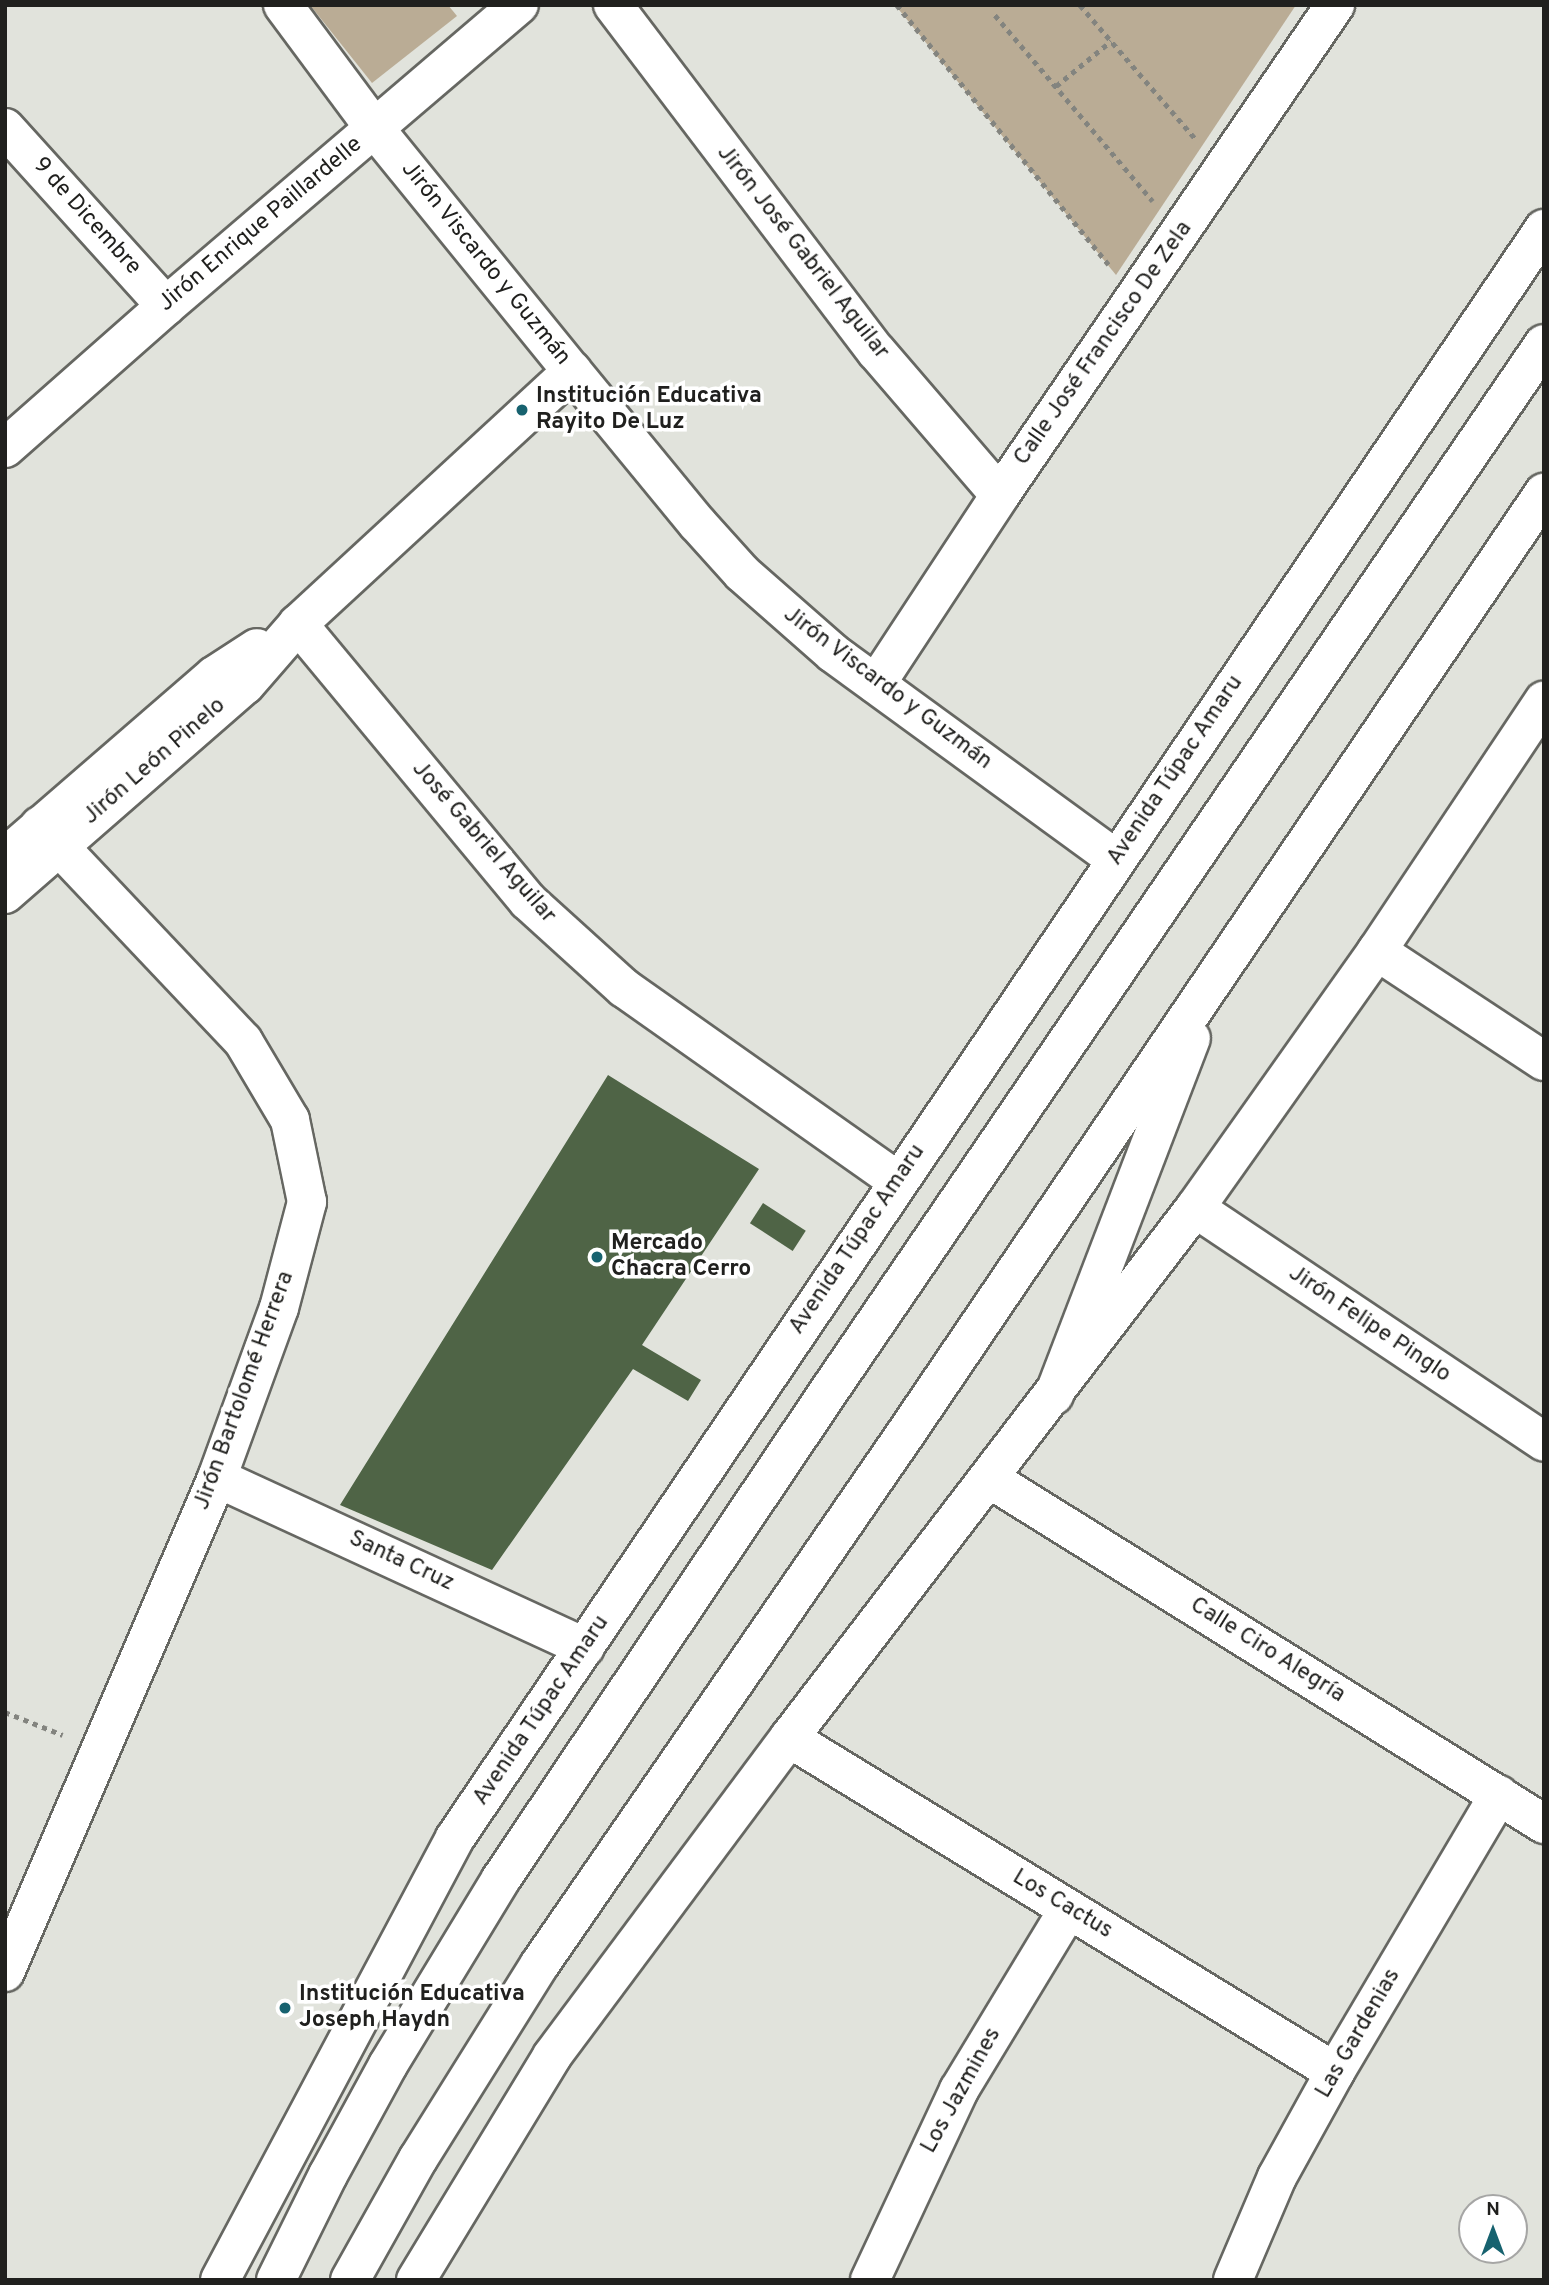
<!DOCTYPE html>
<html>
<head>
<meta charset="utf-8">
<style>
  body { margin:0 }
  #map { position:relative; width:1549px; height:2285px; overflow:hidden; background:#e1e3dc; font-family:Overpass,sans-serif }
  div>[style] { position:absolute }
  .green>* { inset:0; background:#baac95 }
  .building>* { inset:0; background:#4f6446; transform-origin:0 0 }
  .path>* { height:4.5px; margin-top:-2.25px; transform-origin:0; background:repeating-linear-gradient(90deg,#83847f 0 5px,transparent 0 10px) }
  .roads { filter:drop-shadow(2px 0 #666762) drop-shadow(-2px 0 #666762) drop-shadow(0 2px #666762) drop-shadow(0 -2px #666762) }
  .minor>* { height:38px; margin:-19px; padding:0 19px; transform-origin:19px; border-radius:19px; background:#fff }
  .major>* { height:38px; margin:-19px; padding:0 19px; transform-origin:19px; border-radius:19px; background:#fff }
  .highway>* { height:38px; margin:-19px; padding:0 19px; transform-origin:19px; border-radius:19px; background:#fff }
  .dots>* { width:19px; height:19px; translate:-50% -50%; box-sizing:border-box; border:4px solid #fff; border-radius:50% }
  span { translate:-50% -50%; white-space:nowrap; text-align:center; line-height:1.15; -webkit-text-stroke:7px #fff; paint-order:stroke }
  .street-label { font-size:23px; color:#20201e }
  .poi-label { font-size:23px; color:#20201e; font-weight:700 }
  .left { translate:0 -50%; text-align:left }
  .frame { position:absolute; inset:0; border:7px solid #20201e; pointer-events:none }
  .north { position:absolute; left:1458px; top:2194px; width:70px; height:70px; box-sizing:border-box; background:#fff; border:2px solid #a6a6a5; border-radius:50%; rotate:0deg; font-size:19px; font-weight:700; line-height:28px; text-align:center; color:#20201e }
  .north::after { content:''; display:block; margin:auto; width:24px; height:32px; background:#17626f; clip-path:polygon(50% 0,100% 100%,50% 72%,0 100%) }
</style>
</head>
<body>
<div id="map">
  <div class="green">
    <i style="clip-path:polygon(310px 5px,448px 5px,457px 16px,372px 83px)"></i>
    <i style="clip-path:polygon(895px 5px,1296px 5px,1116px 275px)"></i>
  </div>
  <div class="building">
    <i style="clip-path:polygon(608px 1075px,759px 1169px,642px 1345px,701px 1380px,688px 1401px,633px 1369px,492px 1570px,340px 1505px)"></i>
    <i style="left:763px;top:1203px;width:51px;height:24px;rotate:33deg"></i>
  </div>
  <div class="path">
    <i style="left:897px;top:5px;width:335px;rotate:50.8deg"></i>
    <i style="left:1080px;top:5px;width:176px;rotate:49.2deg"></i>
    <i style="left:995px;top:15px;width:244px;rotate:49.7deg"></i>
    <i style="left:1056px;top:86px;width:71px;rotate:-39.3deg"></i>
    <i style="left:5px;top:1712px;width:62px;rotate:21.6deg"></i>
  </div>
  <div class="roads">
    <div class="minor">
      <i style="left:283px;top:5px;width:154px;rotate:53.4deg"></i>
      <i style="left:375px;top:129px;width:312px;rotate:50.9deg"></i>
      <i style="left:572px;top:371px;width:197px;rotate:50.6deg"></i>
      <i style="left:697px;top:523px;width:67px;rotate:48deg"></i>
      <i style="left:742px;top:573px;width:121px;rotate:41.3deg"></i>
      <i style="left:833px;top:653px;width:350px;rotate:36.1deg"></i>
      <i style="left:613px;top:5px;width:435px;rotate:52.8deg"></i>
      <i style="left:876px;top:351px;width:190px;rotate:49.3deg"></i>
      <i style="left:5px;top:128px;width:240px;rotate:47.9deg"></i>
      <i style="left:5px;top:448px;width:215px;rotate:-41.4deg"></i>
      <i style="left:166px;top:306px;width:464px;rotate:-40.5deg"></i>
      <i style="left:298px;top:624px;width:360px;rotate:50.3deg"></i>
      <i style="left:528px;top:901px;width:130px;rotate:42.2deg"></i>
      <i style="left:624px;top:988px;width:335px;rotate:35.2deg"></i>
      <i style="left:876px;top:684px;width:226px;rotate:-56.7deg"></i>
      <i style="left:1000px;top:495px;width:594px;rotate:-55.64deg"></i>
      <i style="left:5px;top:857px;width:276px;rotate:-40.9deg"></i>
      <i style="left:214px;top:676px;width:51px;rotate:-33.1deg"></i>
      <i style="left:5px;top:894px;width:318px;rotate:-41.1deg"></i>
      <i style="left:245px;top:685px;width:81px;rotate:-49deg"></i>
      <i style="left:298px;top:624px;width:373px;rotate:-42.7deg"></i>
      <i style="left:1377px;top:951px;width:200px;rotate:33.4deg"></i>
      <i style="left:1195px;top:1208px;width:420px;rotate:33.8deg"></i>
      <i style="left:217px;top:1478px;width:405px;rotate:24.7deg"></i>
      <i style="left:990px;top:1479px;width:653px;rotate:31.91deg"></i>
      <i style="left:789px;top:1738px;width:640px;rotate:31.46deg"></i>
      <i style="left:5px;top:1972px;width:538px;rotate:-66.77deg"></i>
      <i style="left:217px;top:1478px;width:181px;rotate:-70deg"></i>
      <i style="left:279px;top:1308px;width:110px;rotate:-75.2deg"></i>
      <i style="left:307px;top:1202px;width:84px;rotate:-101.7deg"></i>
      <i style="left:290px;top:1120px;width:92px;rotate:-120.7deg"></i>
      <i style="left:243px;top:1041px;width:296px;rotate:-133.4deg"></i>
      <i style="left:870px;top:2280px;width:210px;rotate:-64.9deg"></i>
      <i style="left:959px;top:2090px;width:210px;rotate:-58.8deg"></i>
      <i style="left:1233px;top:2280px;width:112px;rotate:-66.9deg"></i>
      <i style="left:1277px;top:2177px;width:120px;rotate:-61.1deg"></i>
      <i style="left:1335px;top:2072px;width:322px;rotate:-59.4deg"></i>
    </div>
    <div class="major">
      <i style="left:220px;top:2280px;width:501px;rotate:-62deg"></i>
      <i style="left:455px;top:1838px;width:1943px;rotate:-55.91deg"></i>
      <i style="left:416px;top:2280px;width:262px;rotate:-58.7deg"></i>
      <i style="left:552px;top:2056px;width:397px;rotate:-53.3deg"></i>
      <i style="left:789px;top:1738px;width:668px;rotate:-52.55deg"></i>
      <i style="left:1195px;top:1208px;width:315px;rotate:-54.7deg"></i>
      <i style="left:1377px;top:951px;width:301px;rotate:-56.3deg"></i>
    </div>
    <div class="highway">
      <i style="left:1054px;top:1395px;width:382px;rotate:-69deg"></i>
      <i style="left:276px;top:2280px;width:117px;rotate:-63.7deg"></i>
      <i style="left:328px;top:2175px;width:125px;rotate:-61.4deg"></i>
      <i style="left:388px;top:2065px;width:218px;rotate:-58.7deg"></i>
      <i style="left:501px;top:1879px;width:592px;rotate:-56.1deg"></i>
      <i style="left:831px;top:1388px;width:1264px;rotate:-55.67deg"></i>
      <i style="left:350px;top:2280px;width:139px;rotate:-60.7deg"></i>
      <i style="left:418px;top:2159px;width:230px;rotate:-58deg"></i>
      <i style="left:540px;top:1964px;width:641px;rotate:-55.42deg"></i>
      <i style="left:904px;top:1436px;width:1140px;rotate:-55.84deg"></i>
    </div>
  </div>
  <div class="dots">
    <i style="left:522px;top:410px;background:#17626f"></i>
    <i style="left:597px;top:1257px;background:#17626f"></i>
    <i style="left:285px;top:2008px;background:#17626f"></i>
  </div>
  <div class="street-label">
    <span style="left:86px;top:217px;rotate:48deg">9 de Dicembre</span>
    <span style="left:261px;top:225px;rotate:-40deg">Jirón Enrique Paillardelle</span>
    <span style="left:802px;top:253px;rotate:52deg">Jirón José Gabriel Aguilar</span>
    <span style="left:485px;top:264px;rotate:51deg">Jirón Viscardo y Guzmán</span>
    <span style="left:1104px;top:344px;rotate:-55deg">Calle José Francisco De Zela</span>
    <span style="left:887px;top:689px;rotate:37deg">Jirón Viscardo y Guzmán</span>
    <span style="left:155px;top:762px;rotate:-41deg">Jirón León Pinelo</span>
    <span style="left:1176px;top:771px;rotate:-56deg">Avenida Túpac Amaru</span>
    <span style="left:483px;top:843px;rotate:49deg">José Gabriel Aguilar</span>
    <span style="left:858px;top:1240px;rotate:-56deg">Avenida Túpac Amaru</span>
    <span style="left:1369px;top:1325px;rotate:34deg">Jirón Felipe Pinglo</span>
    <span style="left:245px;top:1391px;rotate:-70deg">Jirón Bartolomé Herrera</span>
    <span style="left:401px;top:1562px;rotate:25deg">Santa Cruz</span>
    <span style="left:1267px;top:1651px;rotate:32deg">Calle Ciro Alegría</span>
    <span style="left:542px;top:1711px;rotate:-56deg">Avenida Túpac Amaru</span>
    <span style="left:1062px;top:1905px;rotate:31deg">Los Cactus</span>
    <span style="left:1359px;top:2034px;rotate:-60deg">Las Gardenias</span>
    <span style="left:962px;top:2091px;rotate:-61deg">Los Jazmines</span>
  </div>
  <div class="poi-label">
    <span class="left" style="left:536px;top:410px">Institución Educativa<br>Rayito De Luz</span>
    <span class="left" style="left:611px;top:1257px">Mercado<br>Chacra Cerro</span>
    <span class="left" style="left:299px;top:2008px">Institución Educativa<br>Joseph Haydn</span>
  </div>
  <div class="frame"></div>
  <div class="north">N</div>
</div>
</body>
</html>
